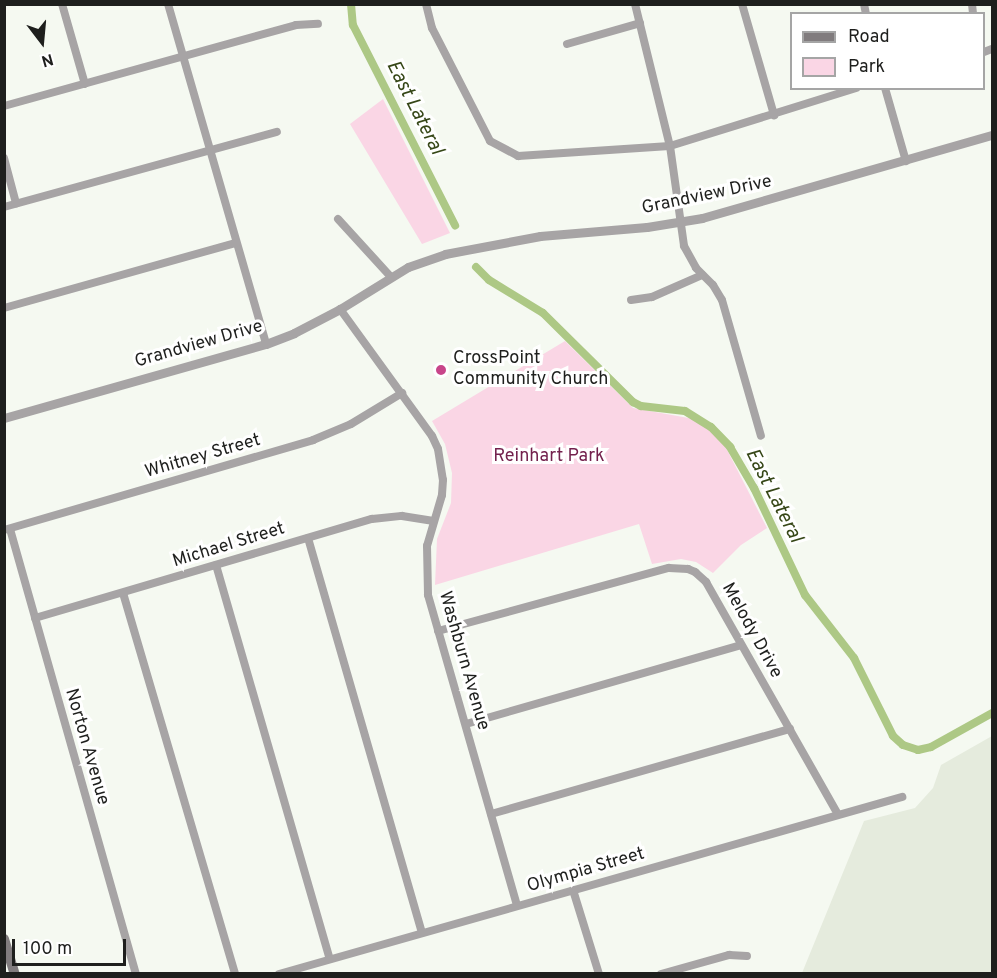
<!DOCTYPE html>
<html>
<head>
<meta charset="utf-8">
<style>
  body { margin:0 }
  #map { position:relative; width:997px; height:978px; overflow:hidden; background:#f5f9f1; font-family:Overpass,sans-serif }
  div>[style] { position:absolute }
  .built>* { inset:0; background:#e5ebdd }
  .green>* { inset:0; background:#fad6e5 }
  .canal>* { height:8px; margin:-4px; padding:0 4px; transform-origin:4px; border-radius:4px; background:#adc885 }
  .minor>* { height:8px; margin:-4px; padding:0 4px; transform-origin:4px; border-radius:4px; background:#a7a4a5 }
  .tertiary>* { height:9px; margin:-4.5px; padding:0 4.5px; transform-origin:4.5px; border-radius:4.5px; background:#a7a4a5 }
  .secondary>* { height:10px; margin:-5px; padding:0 5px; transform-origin:5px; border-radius:5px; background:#817c7e }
  .dots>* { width:16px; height:16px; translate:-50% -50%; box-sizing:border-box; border:3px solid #fff; border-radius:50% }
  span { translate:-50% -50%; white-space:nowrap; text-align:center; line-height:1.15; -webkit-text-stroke:6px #fff; paint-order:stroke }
  .street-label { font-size:18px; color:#1e1f1d }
  .poi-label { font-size:18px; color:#1e1f1d }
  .left { translate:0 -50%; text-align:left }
  .park-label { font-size:18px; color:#73214d }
  .water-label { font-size:20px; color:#364717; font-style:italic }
  .frame { position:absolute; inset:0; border:6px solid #1e1f1d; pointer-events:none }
  .legend { position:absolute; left:790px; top:12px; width:195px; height:78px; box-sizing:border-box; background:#fff; border:2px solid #a5a5a5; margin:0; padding:8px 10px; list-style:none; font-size:18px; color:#1e1f1d }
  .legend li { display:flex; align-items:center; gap:12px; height:30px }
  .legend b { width:30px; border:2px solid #a5a5a5 }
  .north { position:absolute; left:12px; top:12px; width:60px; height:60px; -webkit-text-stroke:4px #fff; paint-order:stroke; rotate:164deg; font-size:16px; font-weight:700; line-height:24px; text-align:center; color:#1e1f1d }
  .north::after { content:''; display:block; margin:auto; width:21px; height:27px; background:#1e1f1d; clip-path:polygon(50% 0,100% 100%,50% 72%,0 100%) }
  .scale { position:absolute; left:12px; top:939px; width:114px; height:27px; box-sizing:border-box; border:3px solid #1e1f1d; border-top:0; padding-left:8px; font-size:18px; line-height:21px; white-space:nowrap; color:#1e1f1d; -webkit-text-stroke:4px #fff; paint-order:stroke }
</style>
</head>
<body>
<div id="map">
  <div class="built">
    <i style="clip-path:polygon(992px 736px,992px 973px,802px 973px,864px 821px,915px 808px,933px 788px,941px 765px)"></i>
  </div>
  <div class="green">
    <i style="clip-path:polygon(383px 99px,450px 233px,422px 244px,350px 124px)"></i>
    <i style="clip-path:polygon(565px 341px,633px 408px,694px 419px,721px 438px,767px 528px,741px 545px,713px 573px,696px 562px,681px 559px,652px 564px,639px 524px,435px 585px,437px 539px,451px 503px,452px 473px,445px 444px,432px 421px)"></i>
  </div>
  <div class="canal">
    <i style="left:351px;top:4px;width:21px;rotate:85deg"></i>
    <i style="left:353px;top:25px;width:225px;rotate:63deg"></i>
    <i style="left:476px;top:267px;width:18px;rotate:45deg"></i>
    <i style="left:489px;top:280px;width:63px;rotate:31.4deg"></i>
    <i style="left:543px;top:313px;width:127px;rotate:44.7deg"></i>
    <i style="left:633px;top:402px;width:9px;rotate:27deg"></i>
    <i style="left:641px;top:406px;width:44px;rotate:6.5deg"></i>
    <i style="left:685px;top:411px;width:31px;rotate:32deg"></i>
    <i style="left:711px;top:427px;width:28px;rotate:46deg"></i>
    <i style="left:730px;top:447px;width:48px;rotate:59.7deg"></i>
    <i style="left:754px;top:488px;width:119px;rotate:64.5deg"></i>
    <i style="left:805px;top:595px;width:80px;rotate:52.1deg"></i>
    <i style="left:854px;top:658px;width:87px;rotate:63.4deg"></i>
    <i style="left:893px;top:736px;width:13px;rotate:42deg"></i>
    <i style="left:903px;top:745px;width:16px;rotate:18deg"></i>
    <i style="left:918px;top:750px;width:13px;rotate:-13deg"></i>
    <i style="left:931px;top:747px;width:70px;rotate:-29.1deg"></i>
  </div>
  <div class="minor">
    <i style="left:62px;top:4px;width:83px;rotate:74deg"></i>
    <i style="left:168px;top:4px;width:354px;rotate:73.9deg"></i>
    <i style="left:426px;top:4px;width:25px;rotate:76deg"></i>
    <i style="left:432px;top:28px;width:127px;rotate:62.8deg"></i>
    <i style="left:490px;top:141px;width:32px;rotate:28deg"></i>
    <i style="left:518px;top:156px;width:152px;rotate:-3.8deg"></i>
    <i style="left:670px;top:146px;width:195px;rotate:-17.3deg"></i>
    <i style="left:635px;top:4px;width:146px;rotate:76.2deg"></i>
    <i style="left:670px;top:146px;width:101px;rotate:82deg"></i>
    <i style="left:684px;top:246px;width:25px;rotate:61deg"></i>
    <i style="left:696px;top:268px;width:24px;rotate:45deg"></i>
    <i style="left:713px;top:285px;width:17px;rotate:59deg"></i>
    <i style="left:722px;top:300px;width:141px;rotate:74deg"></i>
    <i style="left:742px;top:4px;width:116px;rotate:73.9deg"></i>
    <i style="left:864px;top:4px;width:10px;rotate:79deg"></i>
    <i style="left:972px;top:4px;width:10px;rotate:84deg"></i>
    <i style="left:567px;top:44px;width:76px;rotate:-16deg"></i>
    <i style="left:984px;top:52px;width:9px;rotate:-21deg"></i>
    <i style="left:885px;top:88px;width:76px;rotate:74deg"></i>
    <i style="left:4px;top:106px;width:303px;rotate:-15.5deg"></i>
    <i style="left:296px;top:25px;width:22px;rotate:-3deg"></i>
    <i style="left:4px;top:158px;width:47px;rotate:75.1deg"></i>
    <i style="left:4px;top:207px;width:283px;rotate:-15.4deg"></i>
    <i style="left:338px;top:219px;width:79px;rotate:47.6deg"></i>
    <i style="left:631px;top:300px;width:21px;rotate:-8deg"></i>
    <i style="left:652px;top:297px;width:55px;rotate:-23.7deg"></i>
    <i style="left:4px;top:308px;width:241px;rotate:-15.7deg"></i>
    <i style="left:340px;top:309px;width:157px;rotate:54.1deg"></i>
    <i style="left:432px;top:436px;width:14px;rotate:65deg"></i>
    <i style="left:438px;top:449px;width:31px;rotate:81deg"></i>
    <i style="left:443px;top:480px;width:15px;rotate:94deg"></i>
    <i style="left:442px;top:495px;width:53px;rotate:106.4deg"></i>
    <i style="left:427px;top:546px;width:49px;rotate:88.8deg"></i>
    <i style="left:428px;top:595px;width:323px;rotate:74deg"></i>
    <i style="left:10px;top:529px;width:462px;rotate:74.2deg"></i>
    <i style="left:4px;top:530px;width:322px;rotate:-16.2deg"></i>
    <i style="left:313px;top:440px;width:41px;rotate:-22.8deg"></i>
    <i style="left:351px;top:424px;width:60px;rotate:-31.3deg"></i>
    <i style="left:308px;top:538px;width:411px;rotate:73.9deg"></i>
    <i style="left:216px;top:565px;width:410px;rotate:73.9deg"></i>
    <i style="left:123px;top:593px;width:397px;rotate:73.6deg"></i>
    <i style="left:35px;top:618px;width:351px;rotate:-16.4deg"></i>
    <i style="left:372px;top:519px;width:30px;rotate:-6deg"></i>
    <i style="left:402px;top:516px;width:32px;rotate:9deg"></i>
    <i style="left:438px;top:631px;width:239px;rotate:-15.3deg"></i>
    <i style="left:669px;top:568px;width:19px;rotate:3deg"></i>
    <i style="left:688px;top:569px;width:8px;rotate:23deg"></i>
    <i style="left:695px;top:572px;width:15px;rotate:42deg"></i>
    <i style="left:706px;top:582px;width:267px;rotate:60.4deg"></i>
    <i style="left:466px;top:724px;width:286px;rotate:-16deg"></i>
    <i style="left:491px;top:814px;width:311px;rotate:-15.9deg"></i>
    <i style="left:573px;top:890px;width:88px;rotate:72.8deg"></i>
    <i style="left:279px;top:974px;width:648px;rotate:-15.86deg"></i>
    <i style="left:661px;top:974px;width:71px;rotate:-15.6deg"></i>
    <i style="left:729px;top:955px;width:18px;rotate:3deg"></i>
  </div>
  <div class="tertiary">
    <i style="left:4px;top:418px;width:272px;rotate:-15.8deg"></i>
    <i style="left:266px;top:344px;width:30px;rotate:-21deg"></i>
    <i style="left:294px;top:333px;width:52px;rotate:-27.6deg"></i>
    <i style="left:340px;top:309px;width:80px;rotate:-31.7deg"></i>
    <i style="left:408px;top:267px;width:39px;rotate:-19deg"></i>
    <i style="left:445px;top:254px;width:97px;rotate:-10.7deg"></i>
    <i style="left:540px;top:236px;width:107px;rotate:-4.8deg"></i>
    <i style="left:647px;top:227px;width:56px;rotate:-9.3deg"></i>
    <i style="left:702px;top:218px;width:302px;rotate:-16deg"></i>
  </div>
  <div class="secondary">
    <i style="left:4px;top:939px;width:37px;rotate:73deg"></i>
  </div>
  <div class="dots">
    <i style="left:441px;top:370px;background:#c8458a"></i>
  </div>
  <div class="street-label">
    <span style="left:707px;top:196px;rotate:-12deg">Grandview Drive</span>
    <span style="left:199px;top:345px;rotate:-16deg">Grandview Drive</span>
    <span style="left:203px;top:457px;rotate:-16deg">Whitney Street</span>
    <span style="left:229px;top:546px;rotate:-17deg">Michael Street</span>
    <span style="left:751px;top:631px;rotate:61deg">Melody Drive</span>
    <span style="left:463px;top:661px;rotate:74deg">Washburn Avenue</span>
    <span style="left:86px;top:747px;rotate:74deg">Norton Avenue</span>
    <span style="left:586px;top:871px;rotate:-16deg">Olympia Street</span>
  </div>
  <div class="poi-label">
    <span class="left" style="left:453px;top:370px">CrossPoint<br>Community Church</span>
  </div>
  <div class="park-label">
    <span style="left:549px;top:457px">Reinhart Park</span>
  </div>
  <div class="water-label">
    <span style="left:414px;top:108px;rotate:63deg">East Lateral</span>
    <span style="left:773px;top:496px;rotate:63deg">East Lateral</span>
  </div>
  <div class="frame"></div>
  <ul class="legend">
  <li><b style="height:8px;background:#817c7e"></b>Road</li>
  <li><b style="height:16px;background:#fad6e5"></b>Park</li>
  </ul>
  <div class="north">N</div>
  <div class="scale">100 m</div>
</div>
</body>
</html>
